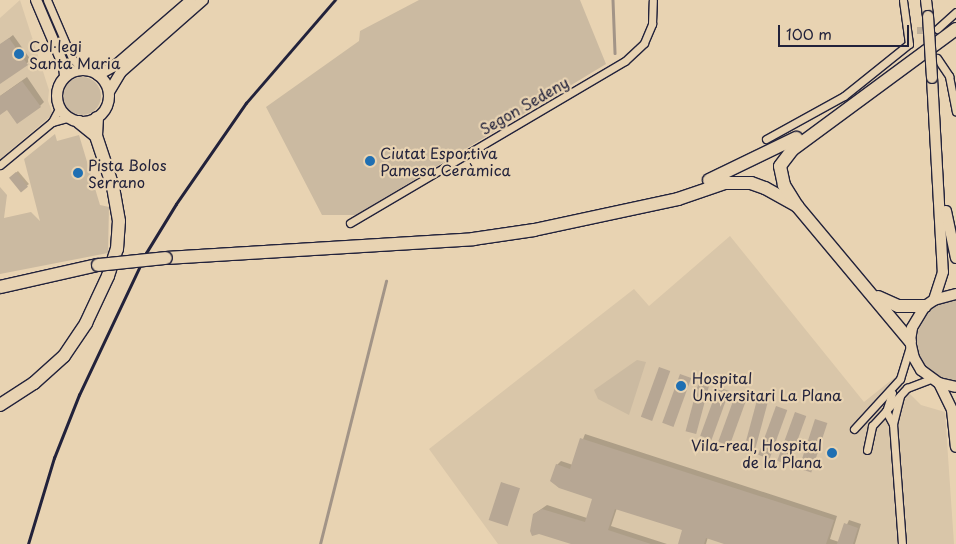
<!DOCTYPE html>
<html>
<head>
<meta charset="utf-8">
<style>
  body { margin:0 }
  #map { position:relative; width:956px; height:544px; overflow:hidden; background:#e8d3b2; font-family:"Playpen Sans",sans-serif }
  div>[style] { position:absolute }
  .built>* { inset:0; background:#d9c6a9 }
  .green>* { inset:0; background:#cbbaa1 }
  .round { border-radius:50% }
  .shadow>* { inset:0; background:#0003; transform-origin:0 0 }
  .stream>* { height:2.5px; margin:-1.25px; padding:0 1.25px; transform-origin:1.25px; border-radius:1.25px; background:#a29487 }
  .building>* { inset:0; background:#b7a794; transform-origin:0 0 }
  .street-tunnel>* { height:7px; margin-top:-3.5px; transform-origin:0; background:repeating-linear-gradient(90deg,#c0b09a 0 7px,transparent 0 10.5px) }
  .roads { filter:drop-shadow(1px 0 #22223b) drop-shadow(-1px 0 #22223b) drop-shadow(0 1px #22223b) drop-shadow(0 -1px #22223b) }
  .street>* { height:7px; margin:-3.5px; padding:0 3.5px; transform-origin:3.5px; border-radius:3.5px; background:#e8d3b2 }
  .secondary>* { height:10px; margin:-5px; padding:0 5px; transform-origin:5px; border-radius:5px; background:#e8d3b2 }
  .secondary>.ring { margin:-5px; padding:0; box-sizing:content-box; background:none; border:10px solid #e8d3b2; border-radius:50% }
  .highway>* { height:12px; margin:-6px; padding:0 6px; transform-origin:6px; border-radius:6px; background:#e8d3b2 }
  .rail>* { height:2.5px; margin:-1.25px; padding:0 1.25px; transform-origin:1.25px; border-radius:1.25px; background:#22223b }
  .bridges { filter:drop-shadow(1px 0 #22223b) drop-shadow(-1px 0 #22223b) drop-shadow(0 1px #22223b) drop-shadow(0 -1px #22223b) }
  .secondary-bridge>* { height:10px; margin:-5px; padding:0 5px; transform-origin:5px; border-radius:5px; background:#e8d3b2 }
  .highway-bridge>* { height:12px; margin:-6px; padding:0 6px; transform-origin:6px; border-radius:6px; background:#e8d3b2 }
  .dots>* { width:14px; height:14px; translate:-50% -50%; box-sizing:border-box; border:2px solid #e8d3b2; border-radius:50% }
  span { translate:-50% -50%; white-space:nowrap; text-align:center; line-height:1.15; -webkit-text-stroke:4.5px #e8d3b2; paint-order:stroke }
  .poi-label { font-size:15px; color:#22223b }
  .left { translate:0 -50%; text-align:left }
  .right { translate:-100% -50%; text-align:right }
  .street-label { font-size:15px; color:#22223b }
  .scale { position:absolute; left:778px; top:25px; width:131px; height:22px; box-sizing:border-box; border:2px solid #22223b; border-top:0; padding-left:6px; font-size:15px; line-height:18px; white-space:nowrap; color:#22223b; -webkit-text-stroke:4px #e8d3b2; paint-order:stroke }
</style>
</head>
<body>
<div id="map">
  <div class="built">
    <i style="clip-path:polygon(20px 0,49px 90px,48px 101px,53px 114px,0 159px,0 18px)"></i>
    <i style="clip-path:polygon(730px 236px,864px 402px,894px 378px,921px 405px,945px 412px,954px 544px,498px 544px,429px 449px,634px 289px,649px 306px)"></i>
  </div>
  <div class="green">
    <i style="clip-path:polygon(419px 0,580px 0,606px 64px,356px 215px,322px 215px,266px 107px,359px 41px,360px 31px)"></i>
    <i class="round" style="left:63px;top:77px;width:38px;height:38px"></i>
    <i style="clip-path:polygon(55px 134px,57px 141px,79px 135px,100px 205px,109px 207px,108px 253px,0 274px,0 187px,7px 195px,4px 218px,31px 212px,40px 221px,24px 159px)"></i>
    <i style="clip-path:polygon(956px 300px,956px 381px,951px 381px,938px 378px,925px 368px,917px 350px,915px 337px,928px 311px,937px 304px)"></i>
    <i style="clip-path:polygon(637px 360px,646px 362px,629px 415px,598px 399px,594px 390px)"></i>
  </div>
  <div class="shadow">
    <i style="clip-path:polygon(13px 35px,31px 60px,0 83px,0 45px)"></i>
    <i style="clip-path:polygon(27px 77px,44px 102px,40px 106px,7px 108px,0 113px,0 96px)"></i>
    <i style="left:18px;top:171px;width:17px;height:9px;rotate:50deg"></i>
    <i style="clip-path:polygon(585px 434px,837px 516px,830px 539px,839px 542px,849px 520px,861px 524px,855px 544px,728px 544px,708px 537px,706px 544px,679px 544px,684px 530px,617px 508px,611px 526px,667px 544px,575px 544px,534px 514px,547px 505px,587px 518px,594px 498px,557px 465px,561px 461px,573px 465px)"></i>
  </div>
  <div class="stream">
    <i style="left:613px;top:0;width:53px;rotate:87.8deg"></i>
    <i style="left:320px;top:544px;width:271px;rotate:-75.9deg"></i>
  </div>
  <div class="building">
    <i style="clip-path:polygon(9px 38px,28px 65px,0 84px,0 44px)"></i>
    <i style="clip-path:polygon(22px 81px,41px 107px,17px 124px,7px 110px,0 115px,0 96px)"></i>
    <i style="left:16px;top:172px;width:19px;height:9px;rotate:51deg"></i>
    <i style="left:659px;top:367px;width:12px;height:53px;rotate:20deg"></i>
    <i style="left:680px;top:374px;width:12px;height:52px;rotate:20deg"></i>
    <i style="left:699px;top:381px;width:11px;height:52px;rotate:15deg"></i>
    <i style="left:718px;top:387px;width:12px;height:52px;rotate:20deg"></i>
    <i style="left:736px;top:393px;width:12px;height:52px;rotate:20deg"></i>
    <i style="left:757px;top:400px;width:11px;height:52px;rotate:15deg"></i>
    <i style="left:776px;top:406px;width:12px;height:52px;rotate:20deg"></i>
    <i style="left:795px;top:412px;width:12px;height:52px;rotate:20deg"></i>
    <i style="left:815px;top:419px;width:13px;height:52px;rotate:18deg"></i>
    <i style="clip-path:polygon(580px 438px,834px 520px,826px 544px,724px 544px,706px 538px,704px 544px,678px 544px,682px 530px,615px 509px,608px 530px,651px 544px,571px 544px,539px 534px,532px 536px,530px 531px,533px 514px,542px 509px,585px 522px,592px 499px,559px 488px,550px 481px,556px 464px,570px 469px)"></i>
    <i style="left:501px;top:482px;width:20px;height:40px;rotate:18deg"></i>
    <i style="clip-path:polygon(844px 523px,858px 528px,853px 544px,837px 544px)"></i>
  </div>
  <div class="street-tunnel">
    <i style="left:917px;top:30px;width:15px"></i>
  </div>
  <div class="roads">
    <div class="street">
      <i style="left:47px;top:0;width:63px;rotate:66.7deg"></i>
      <i style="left:72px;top:58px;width:16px;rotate:50deg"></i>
      <i style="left:937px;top:29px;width:25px;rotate:-42deg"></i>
      <i style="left:937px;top:58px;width:22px;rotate:56deg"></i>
      <i style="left:949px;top:76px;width:36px;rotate:79deg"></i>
      <i style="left:52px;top:122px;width:16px;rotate:-15deg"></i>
      <i style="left:766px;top:139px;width:89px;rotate:-28.9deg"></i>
      <i style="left:844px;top:96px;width:83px;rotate:-38.7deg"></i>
      <i style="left:909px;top:44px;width:44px;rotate:-97.8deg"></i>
      <i style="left:0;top:165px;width:67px;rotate:-39.6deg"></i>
      <i style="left:52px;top:122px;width:15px;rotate:-62deg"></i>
      <i style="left:350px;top:223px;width:319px;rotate:-30.5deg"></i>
      <i style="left:625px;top:61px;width:26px;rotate:-43deg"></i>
      <i style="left:644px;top:43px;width:21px;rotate:-67deg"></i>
      <i style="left:652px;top:24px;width:24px;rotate:-88deg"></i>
      <i style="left:892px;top:393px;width:19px;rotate:108deg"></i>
      <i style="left:886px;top:411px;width:15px;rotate:62deg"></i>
      <i style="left:893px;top:424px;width:29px;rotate:-76deg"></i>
      <i style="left:893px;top:424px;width:120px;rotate:85.7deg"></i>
      <i style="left:854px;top:429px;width:68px;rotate:-47.4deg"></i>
      <i style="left:900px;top:379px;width:34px;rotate:-73deg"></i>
      <i style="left:867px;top:450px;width:25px;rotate:-78deg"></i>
      <i style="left:872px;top:426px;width:52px;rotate:-47.4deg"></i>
      <i style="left:907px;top:388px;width:26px;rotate:-21deg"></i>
    </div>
    <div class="secondary">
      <i style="left:36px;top:0;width:72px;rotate:67deg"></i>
      <i style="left:64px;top:66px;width:10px;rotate:84deg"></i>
      <i style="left:926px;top:0;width:16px;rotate:83deg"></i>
      <i class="ring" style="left:57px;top:70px;width:42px;height:42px"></i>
      <i style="left:98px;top:75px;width:21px;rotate:-29deg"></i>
      <i style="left:116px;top:65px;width:99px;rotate:-40.9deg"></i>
      <i style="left:932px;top:78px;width:194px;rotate:86.8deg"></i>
      <i style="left:943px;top:272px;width:29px;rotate:108deg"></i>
      <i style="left:109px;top:92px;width:23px;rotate:-59deg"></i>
      <i style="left:121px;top:72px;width:109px;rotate:-41.3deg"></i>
      <i style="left:946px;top:211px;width:48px;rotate:78deg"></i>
      <i style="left:956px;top:294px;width:23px;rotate:165deg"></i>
      <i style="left:934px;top:300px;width:11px;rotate:146deg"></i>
      <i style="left:925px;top:306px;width:26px;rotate:121deg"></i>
      <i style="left:912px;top:328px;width:13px;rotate:99deg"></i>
      <i style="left:910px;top:341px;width:17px;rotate:77deg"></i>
      <i style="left:914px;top:358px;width:14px;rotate:60deg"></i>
      <i style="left:921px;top:370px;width:22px;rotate:36deg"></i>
      <i style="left:939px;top:383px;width:17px;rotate:13deg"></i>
      <i style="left:939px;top:383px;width:30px;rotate:64deg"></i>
      <i style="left:952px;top:410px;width:37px;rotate:84deg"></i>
    </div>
    <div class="highway">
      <i style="left:79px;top:122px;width:22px;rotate:39deg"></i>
      <i style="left:709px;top:180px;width:97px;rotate:-25.8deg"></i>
      <i style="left:166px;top:258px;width:308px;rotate:-3.5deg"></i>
      <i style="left:473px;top:239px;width:62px;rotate:-8.4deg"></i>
      <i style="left:534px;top:230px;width:147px;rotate:-12.1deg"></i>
      <i style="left:678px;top:199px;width:50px;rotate:-18.8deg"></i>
      <i style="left:725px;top:183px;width:26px"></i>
      <i style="left:751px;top:183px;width:15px;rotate:20deg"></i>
      <i style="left:765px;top:188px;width:37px;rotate:29deg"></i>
      <i style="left:0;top:287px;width:100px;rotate:-12.7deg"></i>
      <i style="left:878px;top:297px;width:22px;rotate:24deg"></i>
      <i style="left:898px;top:306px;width:27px"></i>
      <i style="left:910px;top:341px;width:176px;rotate:-129.9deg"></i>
      <i style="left:797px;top:206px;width:25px;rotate:-122deg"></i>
      <i style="left:784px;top:185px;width:19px;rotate:-102deg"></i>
      <i style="left:780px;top:166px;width:20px;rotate:-53deg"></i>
      <i style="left:792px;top:150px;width:204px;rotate:-36.4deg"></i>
      <i style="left:0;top:405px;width:40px;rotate:-32.9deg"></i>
      <i style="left:34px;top:383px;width:40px;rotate:-42deg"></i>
      <i style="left:64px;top:356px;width:40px;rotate:-56deg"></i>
      <i style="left:86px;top:323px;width:52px;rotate:-64.9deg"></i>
      <i style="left:108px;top:276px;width:28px;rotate:-72deg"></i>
      <i style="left:117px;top:249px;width:28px;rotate:-86deg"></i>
      <i style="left:119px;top:221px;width:35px;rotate:-100deg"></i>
      <i style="left:113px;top:187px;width:54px;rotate:-108.4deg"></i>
      <i style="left:96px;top:136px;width:18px;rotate:-87deg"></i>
    </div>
  </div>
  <div class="rail">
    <i style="left:28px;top:544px;width:90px;rotate:-73.2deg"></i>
    <i style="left:54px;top:458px;width:68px;rotate:-68.4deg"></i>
    <i style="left:79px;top:395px;width:157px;rotate:-64.7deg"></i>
    <i style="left:146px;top:253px;width:57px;rotate:-58.5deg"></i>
    <i style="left:176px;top:204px;width:123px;rotate:-55.3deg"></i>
    <i style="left:246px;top:103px;width:136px;rotate:-49.2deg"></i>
  </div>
  <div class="bridges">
    <div class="secondary-bridge">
      <i style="left:928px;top:16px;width:62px;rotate:86.3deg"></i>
    </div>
    <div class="highway-bridge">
      <i style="left:98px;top:265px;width:68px;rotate:-5.9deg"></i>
    </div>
  </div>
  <div class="dots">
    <i style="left:19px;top:54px;background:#1f6fb2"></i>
    <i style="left:370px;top:161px;background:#1f6fb2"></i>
    <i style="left:78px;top:173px;background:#1f6fb2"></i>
    <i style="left:681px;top:386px;background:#1f6fb2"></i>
    <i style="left:832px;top:453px;background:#1f6fb2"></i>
  </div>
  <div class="poi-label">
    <span class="left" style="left:29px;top:54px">Col·legi<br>Santa Maria</span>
    <span class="left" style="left:380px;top:161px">Ciutat Esportiva<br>Pamesa Ceràmica</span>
    <span class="left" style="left:88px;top:173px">Pista Bolos<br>Serrano</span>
    <span class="left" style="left:692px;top:386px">Hospital<br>Universitari La Plana</span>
    <span class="right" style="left:822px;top:453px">Vila-real, Hospital<br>de la Plana</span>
  </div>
  <div class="street-label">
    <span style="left:524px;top:105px;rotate:-30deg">Segon Sedeny</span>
  </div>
  <div class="scale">100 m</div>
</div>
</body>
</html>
